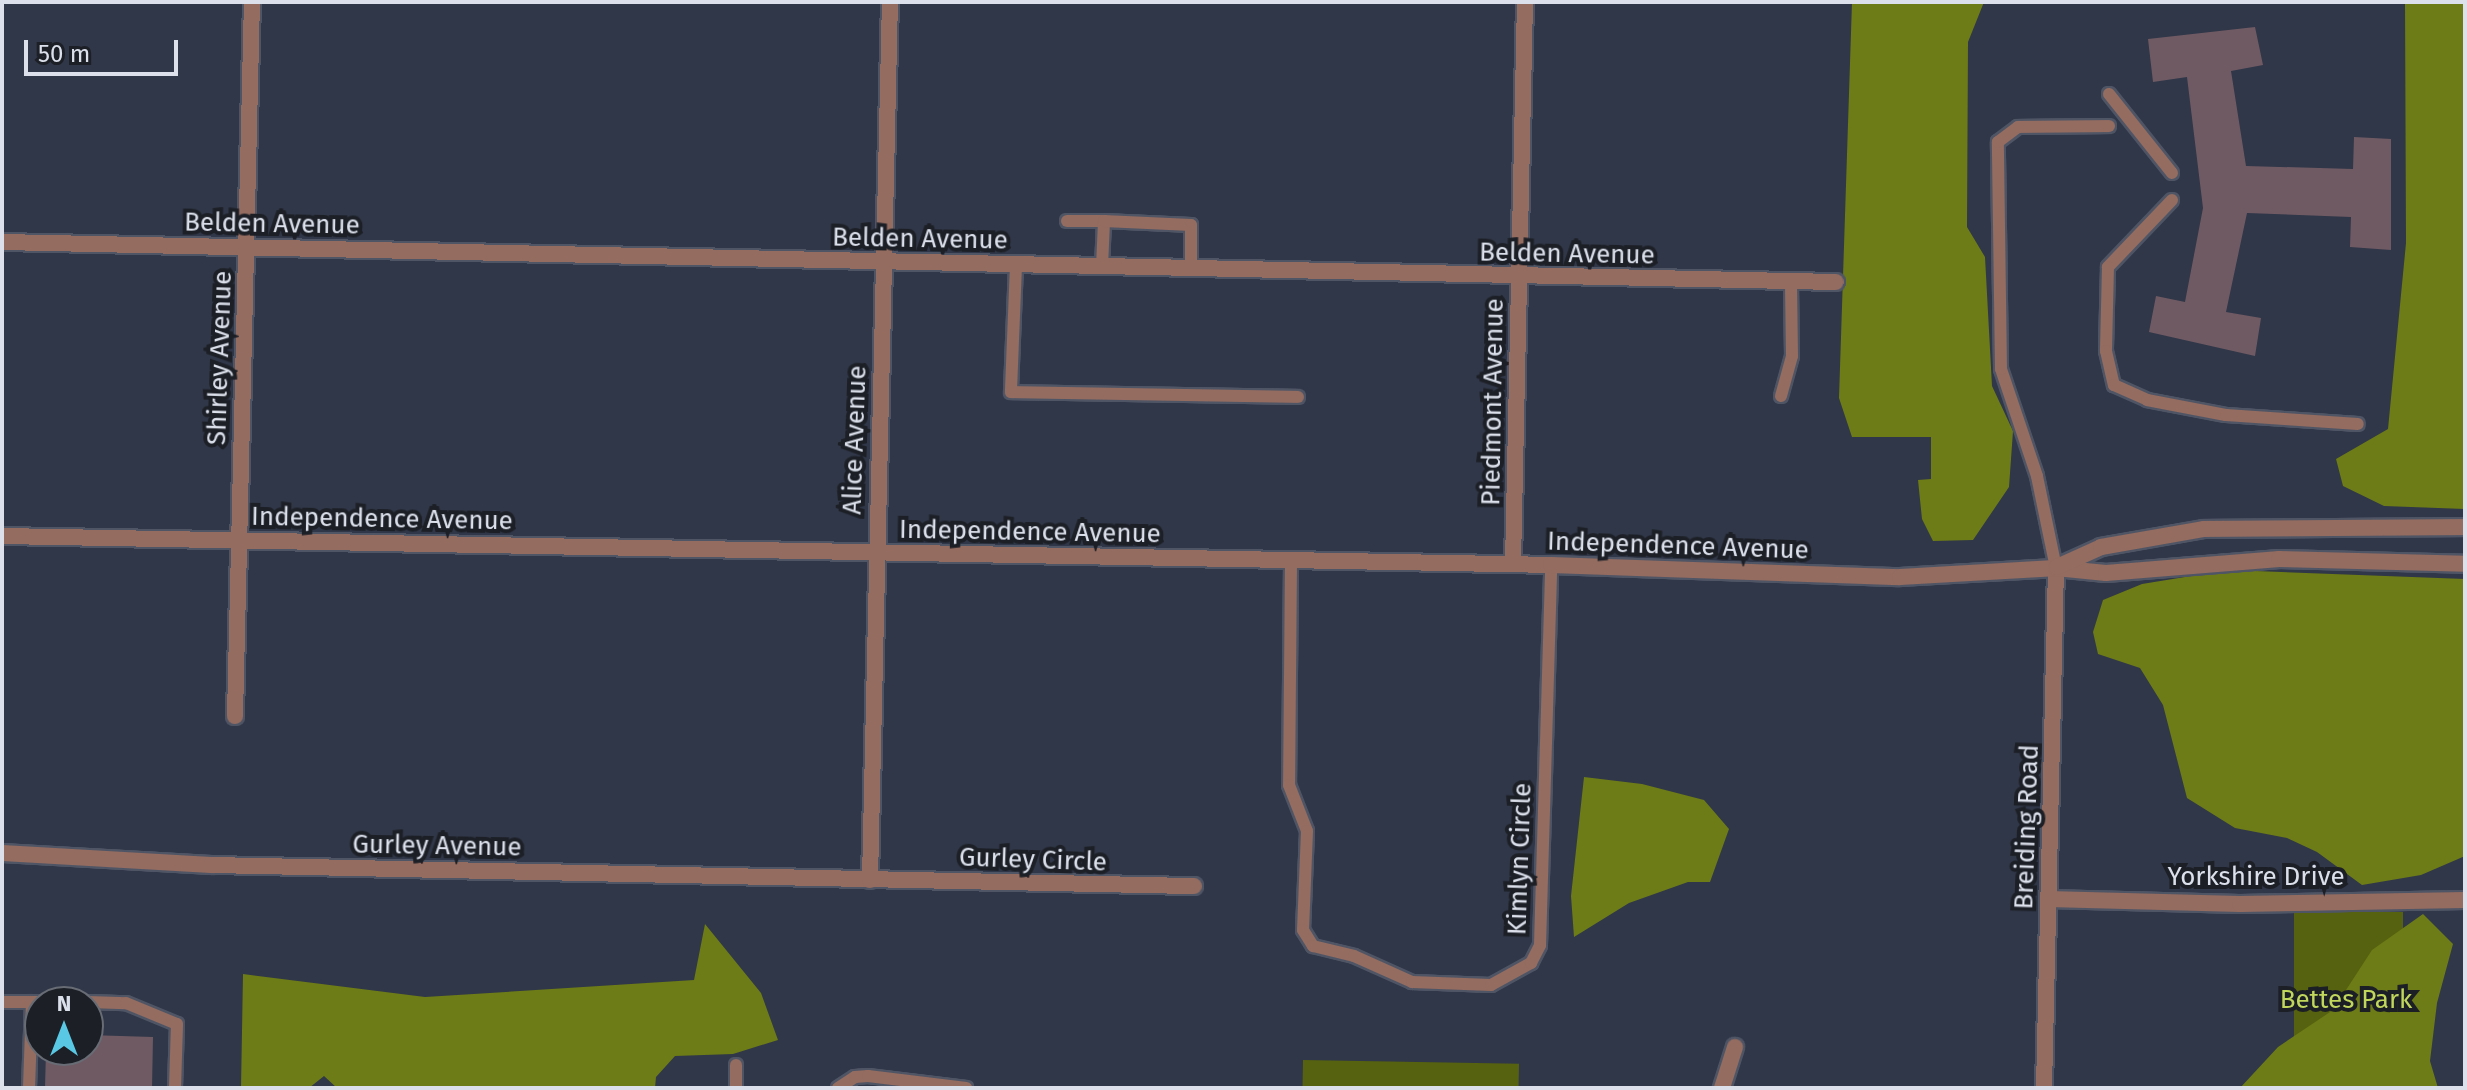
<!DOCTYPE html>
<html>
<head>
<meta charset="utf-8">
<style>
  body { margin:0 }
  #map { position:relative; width:2467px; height:1090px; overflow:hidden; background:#303748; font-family:"Fira Sans",sans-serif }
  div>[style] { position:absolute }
  .green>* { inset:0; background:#56620f; transform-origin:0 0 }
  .forest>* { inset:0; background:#6d7c16 }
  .building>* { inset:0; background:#6f5a64 }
  .roads { filter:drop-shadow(2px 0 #4f5565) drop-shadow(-2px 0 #4f5565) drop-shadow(0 2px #4f5565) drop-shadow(0 -2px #4f5565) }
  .service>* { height:12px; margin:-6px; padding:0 6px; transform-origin:6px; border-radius:6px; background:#946c60 }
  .minor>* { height:16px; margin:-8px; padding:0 8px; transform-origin:8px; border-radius:8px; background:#946c60 }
  .tertiary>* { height:16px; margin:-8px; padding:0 8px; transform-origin:8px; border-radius:8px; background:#946c60 }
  span { translate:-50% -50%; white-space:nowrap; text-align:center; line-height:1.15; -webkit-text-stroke:8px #1c1f26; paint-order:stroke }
  .street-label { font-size:26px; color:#dbe0eb }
  .park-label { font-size:26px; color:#c1d75b }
  .frame { position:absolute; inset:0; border:4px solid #dbe0eb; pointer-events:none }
  .north { position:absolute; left:24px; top:986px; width:80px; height:80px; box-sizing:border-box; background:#1c1f26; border:2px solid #686c75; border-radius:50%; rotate:0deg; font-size:22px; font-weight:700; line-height:32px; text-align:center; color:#dbe0eb }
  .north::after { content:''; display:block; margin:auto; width:28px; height:36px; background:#59c8e4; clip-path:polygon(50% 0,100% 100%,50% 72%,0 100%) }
  .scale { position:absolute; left:24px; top:40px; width:154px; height:36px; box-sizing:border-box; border:4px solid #dbe0eb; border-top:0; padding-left:10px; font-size:24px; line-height:28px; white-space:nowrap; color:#dbe0eb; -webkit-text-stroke:6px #1c1f26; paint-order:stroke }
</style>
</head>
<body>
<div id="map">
  <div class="green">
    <i style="left:2294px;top:912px;width:109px;height:176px"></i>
    <i style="left:1303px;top:1060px;width:216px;height:28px;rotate:1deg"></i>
  </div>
  <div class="forest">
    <i style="clip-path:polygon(1852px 2px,1984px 2px,1968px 42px,1967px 227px,1985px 257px,1992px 386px,2013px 431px,2009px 487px,1973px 540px,1933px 541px,1922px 519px,1918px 480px,1931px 479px,1931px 437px,1852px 437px,1839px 398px)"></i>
    <i style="clip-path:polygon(2405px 2px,2465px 2px,2465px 509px,2384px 506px,2343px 486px,2336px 459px,2388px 429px,2406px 243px)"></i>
    <i style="clip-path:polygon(2228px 570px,2465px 579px,2465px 856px,2421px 875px,2362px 885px,2317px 852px,2287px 838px,2235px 828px,2187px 798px,2163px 705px,2140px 668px,2098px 654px,2093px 632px,2103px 600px,2142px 584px)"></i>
    <i style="clip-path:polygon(1584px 777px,1642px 784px,1704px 800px,1729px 829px,1710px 882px,1688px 882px,1629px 903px,1574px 937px,1571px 896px)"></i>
    <i style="clip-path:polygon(2423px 914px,2453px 944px,2437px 1003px,2430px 1061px,2438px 1088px,2240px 1088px,2278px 1047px,2333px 1010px,2372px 950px)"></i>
    <i style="clip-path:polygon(705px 924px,761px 993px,778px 1040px,733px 1054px,675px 1056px,656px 1077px,655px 1088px,337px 1088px,324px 1076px,309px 1088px,241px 1088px,243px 974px,425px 997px,694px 980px)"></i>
  </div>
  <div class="building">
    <i style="clip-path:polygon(2255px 27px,2263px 65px,2231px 71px,2246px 166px,2353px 169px,2354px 137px,2391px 139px,2391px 250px,2350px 247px,2351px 217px,2247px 213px,2226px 312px,2261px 318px,2255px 356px,2149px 332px,2156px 296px,2185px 302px,2203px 208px,2187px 77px,2153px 82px,2148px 39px)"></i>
    <i style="clip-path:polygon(88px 1035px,153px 1037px,152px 1088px,45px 1088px,46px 1050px,88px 1050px)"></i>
  </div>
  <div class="roads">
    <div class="service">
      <i style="left:2109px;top:94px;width:101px;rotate:51.4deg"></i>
      <i style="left:2172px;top:200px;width:93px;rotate:133.7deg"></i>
      <i style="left:2108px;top:267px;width:84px;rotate:91.4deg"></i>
      <i style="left:2106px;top:351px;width:35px;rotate:77deg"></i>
      <i style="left:2114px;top:385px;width:36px;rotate:24deg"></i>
      <i style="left:2147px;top:400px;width:80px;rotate:10.8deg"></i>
      <i style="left:2226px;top:415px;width:132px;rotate:3.9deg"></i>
      <i style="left:1067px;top:221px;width:37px"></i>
      <i style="left:1016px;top:265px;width:127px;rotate:92.3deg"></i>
      <i style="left:1011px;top:392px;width:287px;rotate:1deg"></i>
      <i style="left:1102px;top:267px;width:46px;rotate:-87.5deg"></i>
      <i style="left:1104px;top:221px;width:87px;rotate:2.6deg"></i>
      <i style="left:1191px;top:225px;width:44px;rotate:90deg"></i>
      <i style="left:1781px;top:396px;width:41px;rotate:-74.6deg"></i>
      <i style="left:1792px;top:356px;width:74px;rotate:-90.8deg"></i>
      <i style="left:1291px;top:562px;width:223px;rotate:90.5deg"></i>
      <i style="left:1289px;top:785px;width:49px;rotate:68.6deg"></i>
      <i style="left:1307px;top:831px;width:99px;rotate:92.3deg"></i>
      <i style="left:1303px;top:930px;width:19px;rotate:58deg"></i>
      <i style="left:1313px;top:946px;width:42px;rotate:13.7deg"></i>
      <i style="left:1354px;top:956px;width:64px;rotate:24.1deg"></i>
      <i style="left:1412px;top:982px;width:79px;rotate:2.2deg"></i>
      <i style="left:1491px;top:985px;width:46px;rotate:-28.8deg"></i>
      <i style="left:1531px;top:963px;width:20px;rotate:-63deg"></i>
      <i style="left:1540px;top:945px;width:380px;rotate:-88.3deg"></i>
      <i style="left:2056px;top:568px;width:94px;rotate:-101.7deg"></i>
      <i style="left:2037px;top:476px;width:113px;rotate:-108.6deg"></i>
      <i style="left:2001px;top:369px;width:227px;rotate:-90.8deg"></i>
      <i style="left:1998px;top:142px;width:25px;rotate:-37deg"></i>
      <i style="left:2018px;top:127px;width:91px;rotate:-0.6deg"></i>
      <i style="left:2px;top:1002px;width:43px"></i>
      <i style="left:88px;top:1002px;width:38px;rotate:2deg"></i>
      <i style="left:126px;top:1003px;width:55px;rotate:22.4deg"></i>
      <i style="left:177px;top:1024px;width:64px;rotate:91.8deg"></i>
      <i style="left:29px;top:1088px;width:86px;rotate:-88deg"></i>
      <i style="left:736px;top:1088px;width:23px;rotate:-90deg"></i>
      <i style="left:838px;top:1088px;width:20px;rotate:-33deg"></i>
      <i style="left:855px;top:1077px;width:13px;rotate:-4deg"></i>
      <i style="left:868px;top:1076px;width:99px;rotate:7deg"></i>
    </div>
    <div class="minor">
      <i style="left:2px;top:242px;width:1834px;rotate:1.25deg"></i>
      <i style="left:1513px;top:564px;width:562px;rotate:-88.78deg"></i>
      <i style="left:235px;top:716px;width:714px;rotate:-88.64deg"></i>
      <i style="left:2px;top:853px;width:210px;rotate:3.3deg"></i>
      <i style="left:212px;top:865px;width:982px;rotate:1.23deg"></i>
      <i style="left:870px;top:880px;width:878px;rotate:-88.7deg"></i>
      <i style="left:2048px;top:899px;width:192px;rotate:1.5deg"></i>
      <i style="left:2240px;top:904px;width:225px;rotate:-1deg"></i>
      <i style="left:1722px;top:1088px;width:43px;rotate:-72.4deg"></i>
      <i style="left:2044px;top:1088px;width:520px;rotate:-88.68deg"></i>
    </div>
    <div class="tertiary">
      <i style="left:2px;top:536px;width:1549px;rotate:1.07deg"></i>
      <i style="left:1551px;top:565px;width:349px;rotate:2deg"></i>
      <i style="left:1900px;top:577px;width:156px;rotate:-3.3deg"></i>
      <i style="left:2056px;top:568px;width:50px;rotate:5.7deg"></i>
      <i style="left:2106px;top:573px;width:174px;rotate:-4.6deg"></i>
      <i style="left:2279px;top:559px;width:186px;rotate:1.5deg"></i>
      <i style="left:2057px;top:567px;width:48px;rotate:-24.4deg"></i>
      <i style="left:2101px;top:547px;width:105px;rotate:-9.9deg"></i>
      <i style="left:2204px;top:529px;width:261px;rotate:-0.4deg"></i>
    </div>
  </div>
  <div class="street-label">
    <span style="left:272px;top:224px;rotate:1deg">Belden Avenue</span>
    <span style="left:920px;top:239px;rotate:1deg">Belden Avenue</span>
    <span style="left:1567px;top:254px;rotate:1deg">Belden Avenue</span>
    <span style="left:220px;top:358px;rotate:-88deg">Shirley Avenue</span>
    <span style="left:1493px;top:402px;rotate:-89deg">Piedmont Avenue</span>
    <span style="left:855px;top:440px;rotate:-88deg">Alice Avenue</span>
    <span style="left:382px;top:519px;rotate:1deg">Independence Avenue</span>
    <span style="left:1030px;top:532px;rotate:1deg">Independence Avenue</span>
    <span style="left:1678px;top:546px;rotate:2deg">Independence Avenue</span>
    <span style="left:2027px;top:827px;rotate:-88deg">Breiding Road</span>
    <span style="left:437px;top:846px;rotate:1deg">Gurley Avenue</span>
    <span style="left:1520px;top:859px;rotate:-88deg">Kimlyn Circle</span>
    <span style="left:1033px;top:860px;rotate:2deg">Gurley Circle</span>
    <span style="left:2256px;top:877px">Yorkshire Drive</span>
  </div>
  <div class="park-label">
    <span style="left:2346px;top:1000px">Bettes Park</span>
  </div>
  <div class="frame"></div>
  <div class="north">N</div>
  <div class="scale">50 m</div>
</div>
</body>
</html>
